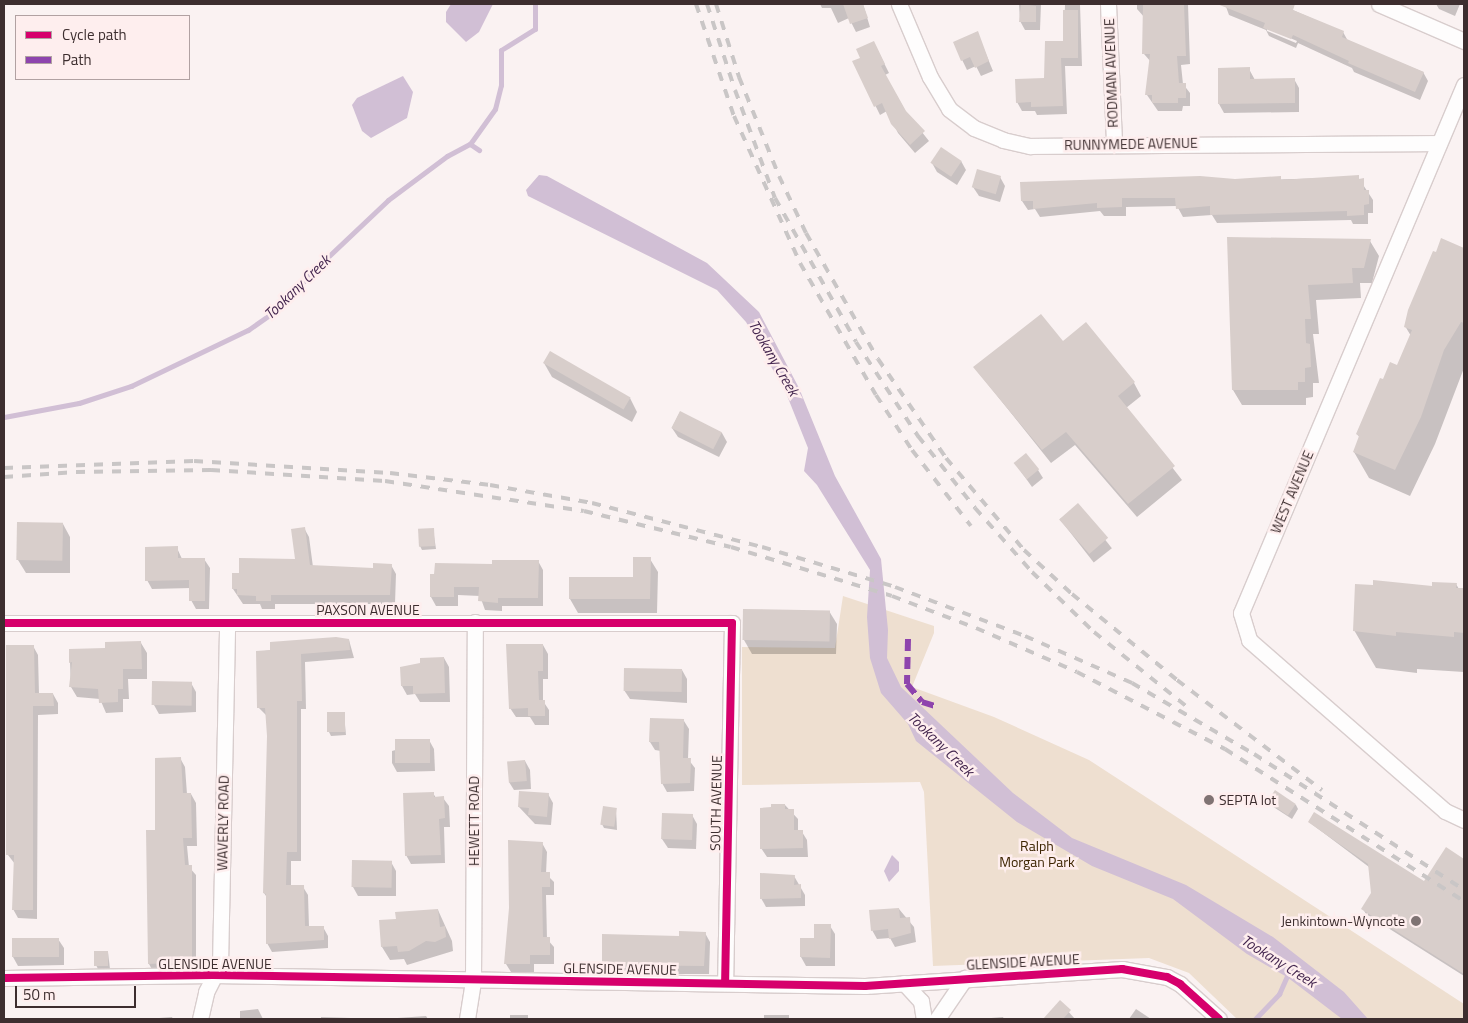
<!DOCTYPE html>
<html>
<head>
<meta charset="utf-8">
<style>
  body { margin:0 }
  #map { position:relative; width:1468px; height:1023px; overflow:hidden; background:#faf2f2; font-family:"Titillium Web",sans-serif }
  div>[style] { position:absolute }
  .green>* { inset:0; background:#eedfd0 }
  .water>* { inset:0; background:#d1bfd5 }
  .shadow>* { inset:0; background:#0003; transform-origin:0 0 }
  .stream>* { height:5px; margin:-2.5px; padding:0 2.5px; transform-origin:2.5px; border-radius:2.5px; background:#d1bfd5 }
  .building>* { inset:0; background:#d8cecb; transform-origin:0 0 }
  .roads { filter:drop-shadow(1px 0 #d8cdcd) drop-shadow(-1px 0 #d8cdcd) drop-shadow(0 1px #d8cdcd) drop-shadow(0 -1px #d8cdcd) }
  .street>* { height:15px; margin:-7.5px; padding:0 7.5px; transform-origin:7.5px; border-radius:7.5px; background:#fefdfd }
  .rail>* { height:4px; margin-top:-2px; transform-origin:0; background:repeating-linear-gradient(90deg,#c9c6c6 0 9px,transparent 0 18px) }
  .quiet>* { height:6px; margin-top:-3px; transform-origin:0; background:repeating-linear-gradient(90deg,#8e44ad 0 12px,transparent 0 18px) }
  .cycleway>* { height:8px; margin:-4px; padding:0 4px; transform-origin:4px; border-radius:4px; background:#d6006c }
  .dots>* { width:14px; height:14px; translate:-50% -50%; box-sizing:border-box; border:2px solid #feeeee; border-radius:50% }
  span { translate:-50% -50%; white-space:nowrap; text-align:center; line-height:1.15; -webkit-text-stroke:5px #feeeee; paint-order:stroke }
  .street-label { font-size:14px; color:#3d2e2f }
  .poi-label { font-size:14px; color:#3d2e2f }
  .left { translate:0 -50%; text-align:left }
  .right { translate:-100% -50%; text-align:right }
  .park-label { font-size:14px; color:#3c2400 }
  .water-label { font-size:15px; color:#44264f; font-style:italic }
  .frame { position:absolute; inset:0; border:5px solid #3d2e2f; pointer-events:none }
  .legend { position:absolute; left:15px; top:15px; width:175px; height:65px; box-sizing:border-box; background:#feeeee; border:1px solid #b1a1a2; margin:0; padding:6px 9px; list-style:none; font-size:15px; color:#3d2e2f }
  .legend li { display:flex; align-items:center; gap:10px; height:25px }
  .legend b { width:25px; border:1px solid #b1a1a2 }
  .scale { position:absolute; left:15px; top:986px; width:121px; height:22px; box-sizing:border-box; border:2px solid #3d2e2f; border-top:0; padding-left:6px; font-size:15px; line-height:18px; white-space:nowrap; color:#3d2e2f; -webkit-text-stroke:4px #feeeee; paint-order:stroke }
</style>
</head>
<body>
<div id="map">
  <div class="green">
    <i style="clip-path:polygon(843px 596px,934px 626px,934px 633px,912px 687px,994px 717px,1089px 760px,1464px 1004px,1464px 1019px,1237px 1019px,1189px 973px,1149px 958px,933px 966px,924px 792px,920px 782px,742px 785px,742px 647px,835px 648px)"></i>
  </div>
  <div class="water">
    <i style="clip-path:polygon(451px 4px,493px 4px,479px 32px,466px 42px,446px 22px,446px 12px)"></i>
    <i style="clip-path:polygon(403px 76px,413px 92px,407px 118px,371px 138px,362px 131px,352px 105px,357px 98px)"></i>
    <i style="clip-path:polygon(539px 175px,547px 176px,707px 263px,759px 312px,799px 388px,835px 476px,881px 559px,888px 630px,887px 658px,901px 687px,1013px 793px,1072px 838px,1186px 885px,1273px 937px,1344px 992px,1368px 1019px,1342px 1019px,1287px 977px,1247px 954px,1173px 899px,1092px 866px,1017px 822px,916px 741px,908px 724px,881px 693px,870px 658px,867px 617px,870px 570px,817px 485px,804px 471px,808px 448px,786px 393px,746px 322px,717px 290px,528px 196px,526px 190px)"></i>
    <i style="clip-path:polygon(892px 855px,899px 862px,899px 871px,889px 882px,884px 871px)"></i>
  </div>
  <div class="shadow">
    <i style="clip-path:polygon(820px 4px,863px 4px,870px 27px,856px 32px,849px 18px,838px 23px,831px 8px,822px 8px)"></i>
    <i style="clip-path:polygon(972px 4px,991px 4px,973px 5px)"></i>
    <i style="clip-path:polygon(1019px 4px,1041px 4px,1040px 30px,1025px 30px,1020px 21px)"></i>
    <i style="clip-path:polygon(1065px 4px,1080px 4px,1082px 66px,1065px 66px,1067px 114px,1037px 115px,1035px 111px,1022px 111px,1017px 102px,1046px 79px,1064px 42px)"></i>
    <i style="clip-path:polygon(1137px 4px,1188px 4px,1190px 64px,1181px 65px,1183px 84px,1190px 93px,1190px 106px,1183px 106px,1182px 111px,1158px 111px,1147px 95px,1151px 62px,1144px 54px,1145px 18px,1137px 9px)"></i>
    <i style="clip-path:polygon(evenodd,1225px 4px,1279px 4px,1343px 32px,1348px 41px,1423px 72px,1428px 81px,1420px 100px,1354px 72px,1352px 68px,1298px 43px,1296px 48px,1269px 36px,1266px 30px,1229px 15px,1225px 4px,1267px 28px,1297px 41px,1296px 43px,1267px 31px,1267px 28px)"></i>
    <i style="clip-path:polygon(1436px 4px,1460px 4px,1455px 16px,1439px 9px)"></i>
    <i style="clip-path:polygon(977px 32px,993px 71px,981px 76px,976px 66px,967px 70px,954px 43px)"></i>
    <i style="clip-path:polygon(878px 51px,889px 73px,885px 75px,906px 112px,929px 141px,915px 153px,898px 133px,887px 111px,880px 115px,854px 62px)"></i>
    <i style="clip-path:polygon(1219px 69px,1249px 69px,1255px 80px,1294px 79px,1299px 88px,1299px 112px,1224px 113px,1219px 104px)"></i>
    <i style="clip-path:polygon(961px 161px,966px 170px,957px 185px,937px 172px,932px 163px)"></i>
    <i style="clip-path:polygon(1000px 177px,1005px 186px,1000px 202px,979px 196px,973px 187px)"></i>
    <i style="clip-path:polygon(1358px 177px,1373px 200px,1373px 213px,1368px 213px,1368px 224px,1353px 224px,1351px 220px,1217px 223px,1212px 215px,1183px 217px,1177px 206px,1126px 207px,1126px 216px,1104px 216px,1100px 211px,1040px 217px,1035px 209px,1028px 210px,1022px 201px,1235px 181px)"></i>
    <i style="clip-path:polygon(1229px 238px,1370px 241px,1379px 256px,1372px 283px,1360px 283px,1361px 298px,1316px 300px,1319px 334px,1313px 334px,1319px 383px,1313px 383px,1313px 397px,1306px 398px,1306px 405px,1242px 405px,1233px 390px)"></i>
    <i style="clip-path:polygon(1442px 240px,1464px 249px,1464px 368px,1435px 444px,1410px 496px,1369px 478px,1354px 452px,1360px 438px,1357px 434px,1384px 381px,1398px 366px,1411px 336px,1405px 326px)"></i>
    <i style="clip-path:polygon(1063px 343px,1134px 383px,1141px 396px,1126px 408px,1182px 480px,1137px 517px,1075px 445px,1051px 463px,974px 367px)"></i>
    <i style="clip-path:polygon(544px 363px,630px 398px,637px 412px,632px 422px,552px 377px)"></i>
    <i style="clip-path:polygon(680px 412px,722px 433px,727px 442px,719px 457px,678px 437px,672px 428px)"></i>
    <i style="clip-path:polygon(1015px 463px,1038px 470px,1043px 478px,1032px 487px)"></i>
    <i style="left:1078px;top:505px;width:55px;height:23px;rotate:52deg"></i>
    <i style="clip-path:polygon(63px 524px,70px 537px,70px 573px,26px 573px,18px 560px)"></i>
    <i style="clip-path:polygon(304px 528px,309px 537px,313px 567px,374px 569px,391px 565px,396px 574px,395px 604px,275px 604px,275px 609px,262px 609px,260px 604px,243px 604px,233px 589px,233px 575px,296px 560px)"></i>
    <i style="clip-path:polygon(433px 529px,436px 549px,422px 550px,420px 546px)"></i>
    <i style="clip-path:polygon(177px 548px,182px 559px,204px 559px,210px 568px,209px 609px,196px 609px,191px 600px,191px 588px,152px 589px,147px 580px)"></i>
    <i style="clip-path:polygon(650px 559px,658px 572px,657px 613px,578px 613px,570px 599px,634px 578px)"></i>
    <i style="clip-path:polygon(538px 561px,543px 570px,543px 606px,502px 606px,502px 611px,485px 610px,480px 596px,458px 595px,458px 606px,436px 606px,431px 597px,493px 565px)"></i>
    <i style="clip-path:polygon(1456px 584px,1459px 589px,1464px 589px,1464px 672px,1417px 669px,1417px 673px,1376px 668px,1354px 630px,1433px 587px)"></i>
    <i style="clip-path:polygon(744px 611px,829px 611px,837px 624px,836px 654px,752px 654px,744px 640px)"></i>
    <i style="clip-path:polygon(349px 640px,354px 658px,305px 662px,306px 709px,301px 709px,301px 861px,291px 861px,291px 887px,303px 887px,308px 895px,309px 927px,323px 927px,328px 936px,328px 948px,272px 952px,267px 943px,268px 899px,264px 893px,268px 736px,267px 716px,258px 707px,257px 652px)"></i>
    <i style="clip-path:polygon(141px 643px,147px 653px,147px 679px,128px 679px,129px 699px,123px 699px,123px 712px,106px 713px,100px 699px,77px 697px,71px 687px,70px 662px,107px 649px)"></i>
    <i style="clip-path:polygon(543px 645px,548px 654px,548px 679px,543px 679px,543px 701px,549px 710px,549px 725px,535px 725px,530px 717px,516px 717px,510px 708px)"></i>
    <i style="clip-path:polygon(33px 646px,38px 655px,39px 694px,53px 694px,58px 703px,58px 714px,38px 715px,37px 919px,18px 918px,13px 909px,15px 864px,8px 855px,8px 647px)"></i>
    <i style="clip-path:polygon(444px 658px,449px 667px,450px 702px,420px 702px,415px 694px,407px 695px,402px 686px)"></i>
    <i style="clip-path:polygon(682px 670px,687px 679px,687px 703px,630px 699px,624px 690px)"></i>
    <i style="clip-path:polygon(191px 683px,196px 692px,196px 712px,159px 714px,154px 705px)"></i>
    <i style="clip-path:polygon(344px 714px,346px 735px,331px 736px,329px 732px)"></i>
    <i style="clip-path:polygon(684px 721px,689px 729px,688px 759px,695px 768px,694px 791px,667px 792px,662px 783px,661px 751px,655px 750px,650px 742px)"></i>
    <i style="clip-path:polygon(429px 740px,434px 749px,435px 771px,397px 772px,392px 763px,392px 751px)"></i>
    <i style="clip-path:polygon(180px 758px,185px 767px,187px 794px,191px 794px,196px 803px,197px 846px,187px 846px,189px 867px,196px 875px,196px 971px,154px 973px,149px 964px,156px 831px)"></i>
    <i style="clip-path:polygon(525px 761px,530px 770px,531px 789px,514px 790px,509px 782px)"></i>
    <i style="clip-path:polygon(1275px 792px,1296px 805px,1298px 809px,1292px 819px,1272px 806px,1269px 802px)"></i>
    <i style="clip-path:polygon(433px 793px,436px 798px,443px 798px,449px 806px,450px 827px,444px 827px,445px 863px,411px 864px,406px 855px)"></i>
    <i style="clip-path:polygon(548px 794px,553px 803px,551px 825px,535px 824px,519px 807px)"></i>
    <i style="clip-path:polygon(785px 805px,798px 819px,798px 832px,802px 832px,807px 840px,808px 857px,767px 857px,761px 848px)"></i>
    <i style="clip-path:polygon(616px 809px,617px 830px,604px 828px,602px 824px)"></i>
    <i style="clip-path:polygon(692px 815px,697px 824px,696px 849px,668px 848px,662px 839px)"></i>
    <i style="clip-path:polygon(1309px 822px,1425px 883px,1446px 849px,1464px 860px,1464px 976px,1366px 914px,1363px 909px,1372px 894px,1369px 867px)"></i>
    <i style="clip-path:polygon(542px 843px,547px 852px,546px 874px,554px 882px,554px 895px,546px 895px,547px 939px,554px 947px,554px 964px,534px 964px,534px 972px,511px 972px,506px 964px)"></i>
    <i style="clip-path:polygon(391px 862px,396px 871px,396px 896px,358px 896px,353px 887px)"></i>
    <i style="clip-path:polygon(794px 876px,805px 895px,805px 906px,766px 907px,761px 898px)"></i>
    <i style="clip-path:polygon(899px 909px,914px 927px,916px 942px,895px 947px,890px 938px,877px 939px,872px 930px)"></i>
    <i style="clip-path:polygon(438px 910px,452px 941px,453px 951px,407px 965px,404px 959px,390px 960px,382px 947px,397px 920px)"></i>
    <i style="clip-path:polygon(830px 926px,835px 934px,835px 966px,806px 966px,801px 957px,801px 939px,815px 939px)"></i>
    <i style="clip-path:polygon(705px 933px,710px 942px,709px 974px,608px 974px,603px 965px,680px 937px)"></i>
    <i style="clip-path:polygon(58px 939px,64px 948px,64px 965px,18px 966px,13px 957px)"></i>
    <i style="clip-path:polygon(108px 952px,110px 969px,98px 969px,96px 965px)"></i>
    <i style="clip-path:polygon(1060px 1002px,1075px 1019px,1044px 1019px)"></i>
    <i style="clip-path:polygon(258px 1009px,263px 1019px,240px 1019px,240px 1011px)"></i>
    <i style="clip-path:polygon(1136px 1009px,1151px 1019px,1129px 1019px)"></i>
    <i style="left:510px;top:1015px;width:18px;height:4px"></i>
    <i style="left:764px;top:1015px;width:25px;height:4px"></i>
    <i style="clip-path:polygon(426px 1016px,428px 1019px,383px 1019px)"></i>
    <i style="clip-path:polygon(172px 1017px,173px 1019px,146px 1019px)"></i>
    <i style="clip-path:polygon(321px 1017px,351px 1018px,352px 1019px,321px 1019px)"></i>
    <i style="clip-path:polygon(1003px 1017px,1004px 1019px,979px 1019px)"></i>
  </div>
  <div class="stream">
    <i style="left:470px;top:144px;width:43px;rotate:-54.5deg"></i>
    <i style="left:495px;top:109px;width:25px;rotate:-76deg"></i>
    <i style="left:501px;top:85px;width:35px;rotate:-90deg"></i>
    <i style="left:501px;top:50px;width:40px;rotate:-32deg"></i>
    <i style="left:535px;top:29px;width:25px;rotate:-90deg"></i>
    <i style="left:4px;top:417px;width:76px;rotate:-10.6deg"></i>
    <i style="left:79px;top:403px;width:55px;rotate:-18.1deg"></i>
    <i style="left:131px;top:386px;width:130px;rotate:-25.6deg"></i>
    <i style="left:248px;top:330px;width:37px;rotate:-35deg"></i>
    <i style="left:278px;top:309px;width:52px;rotate:-47.4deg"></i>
    <i style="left:313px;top:271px;width:103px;rotate:-43.4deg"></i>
    <i style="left:388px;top:200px;width:74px;rotate:-36.7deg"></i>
    <i style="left:447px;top:156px;width:26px;rotate:-28deg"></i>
    <i style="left:470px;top:144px;width:11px;rotate:34deg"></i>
    <i style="left:1255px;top:1019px;width:35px;rotate:-46deg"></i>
    <i style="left:1279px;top:994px;width:24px;rotate:-66deg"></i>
  </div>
  <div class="building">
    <i style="clip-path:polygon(843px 4px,863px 4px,868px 18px,850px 24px)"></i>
    <i style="clip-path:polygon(1021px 4px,1036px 6px,1036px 22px,1019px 22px)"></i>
    <i style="clip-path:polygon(1143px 4px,1184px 4px,1186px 56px,1177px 56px,1179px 83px,1186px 83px,1186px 98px,1178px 98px,1178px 103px,1152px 103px,1152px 95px,1145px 95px,1150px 54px,1142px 54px)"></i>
    <i style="clip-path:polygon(1217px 4px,1295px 4px,1293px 10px,1344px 31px,1342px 37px,1424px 72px,1415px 92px,1348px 63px,1349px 61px,1293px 35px,1291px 39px,1263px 28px,1265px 23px)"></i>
    <i style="clip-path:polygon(1063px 10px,1078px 10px,1078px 58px,1061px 58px,1063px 106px,1031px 107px,1031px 102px,1016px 103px,1015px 79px,1044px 78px,1045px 41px,1063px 41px)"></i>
    <i style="clip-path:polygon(978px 31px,989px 61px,975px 68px,970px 57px,961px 61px,953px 42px)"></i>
    <i style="clip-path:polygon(874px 41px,885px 64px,881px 66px,906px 111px,925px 131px,910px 145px,891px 124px,882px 103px,874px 107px,852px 61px,860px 58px,856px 49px)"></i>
    <i style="clip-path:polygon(1250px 67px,1250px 79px,1295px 78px,1295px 103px,1218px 104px,1218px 68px)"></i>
    <i style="left:941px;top:147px;width:25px;height:19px;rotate:34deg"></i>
    <i style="left:977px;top:169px;width:25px;height:19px;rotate:16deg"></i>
    <i style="clip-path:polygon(1359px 175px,1359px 179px,1364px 178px,1364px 190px,1369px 190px,1369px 204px,1364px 205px,1364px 215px,1347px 216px,1347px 211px,1210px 215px,1210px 206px,1176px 209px,1175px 198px,1122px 198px,1122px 207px,1097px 208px,1097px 203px,1033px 209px,1033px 201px,1021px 201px,1020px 182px,1200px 176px,1235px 179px,1281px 176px,1281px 180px)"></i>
    <i style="clip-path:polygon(1227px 237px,1371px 239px,1364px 268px,1352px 268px,1353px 283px,1308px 285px,1311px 319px,1305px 319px,1306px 343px,1310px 344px,1311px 367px,1305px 368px,1305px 382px,1298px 382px,1298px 390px,1232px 390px)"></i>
    <i style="clip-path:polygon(1441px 238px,1464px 248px,1464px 323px,1461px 322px,1444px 350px,1421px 417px,1395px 470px,1353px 452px,1359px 436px,1356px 434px,1380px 378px,1383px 379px,1390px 362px,1397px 365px,1412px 330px,1404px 327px,1408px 310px,1433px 251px,1436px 252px)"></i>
    <i style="clip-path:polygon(1041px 314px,1063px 341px,1086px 322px,1135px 382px,1118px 396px,1175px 466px,1128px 504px,1066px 432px,1042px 450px,973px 367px)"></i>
    <i style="left:550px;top:351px;width:93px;height:14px;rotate:30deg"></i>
    <i style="left:680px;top:411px;width:47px;height:19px;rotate:27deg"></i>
    <i style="left:1026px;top:453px;width:21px;height:16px;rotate:51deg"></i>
    <i style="left:1078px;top:503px;width:46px;height:25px;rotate:49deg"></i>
    <i style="left:17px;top:522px;width:46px;height:38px;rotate:1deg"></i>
    <i style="clip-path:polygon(305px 527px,310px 565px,373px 568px,373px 563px,392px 564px,390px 595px,271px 595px,271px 601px,256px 601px,256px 596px,237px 595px,237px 589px,232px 589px,232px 573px,239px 573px,239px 558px,295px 559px,291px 529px)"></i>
    <i style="left:434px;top:528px;width:18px;height:16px;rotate:87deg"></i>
    <i style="clip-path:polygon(178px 546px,178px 558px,205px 558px,205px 601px,189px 601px,189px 580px,145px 581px,145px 547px)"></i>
    <i style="clip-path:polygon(633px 557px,651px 557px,650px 599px,569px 599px,569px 577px,633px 577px)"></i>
    <i style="clip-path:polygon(492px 560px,539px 560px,538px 598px,498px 598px,498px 603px,478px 601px,479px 587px,454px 587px,454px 597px,430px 597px,430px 574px,434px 574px,435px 563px,492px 564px)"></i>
    <i style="clip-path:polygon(1373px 580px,1432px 586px,1432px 582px,1457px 583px,1456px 588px,1464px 588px,1464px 633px,1454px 632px,1454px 637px,1396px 632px,1396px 636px,1353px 631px,1355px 584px,1373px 585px)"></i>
    <i style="left:743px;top:609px;width:87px;height:31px;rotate:1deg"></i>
    <i style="clip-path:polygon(336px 637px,349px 639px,350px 650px,301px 654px,302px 701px,297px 701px,297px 852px,287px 852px,286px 885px,304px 885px,305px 926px,324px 926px,324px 940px,266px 944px,266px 894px,263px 893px,267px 736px,265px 708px,257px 708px,256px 651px,270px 650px,270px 642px)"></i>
    <i style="clip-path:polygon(141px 641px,142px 669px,123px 669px,123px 689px,118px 689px,118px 702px,99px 703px,98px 689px,69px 687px,72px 662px,69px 663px,69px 649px,105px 648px,105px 642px)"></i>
    <i style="clip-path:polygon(506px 644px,543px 644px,543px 671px,538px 671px,539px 700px,545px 700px,545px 716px,528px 716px,528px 708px,509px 709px)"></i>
    <i style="clip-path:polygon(6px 645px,34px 645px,35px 693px,53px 693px,54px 706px,33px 706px,33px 910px,12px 910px,14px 855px,6px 855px)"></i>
    <i style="clip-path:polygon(444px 657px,445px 693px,413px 694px,413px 686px,401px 686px,400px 667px,420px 663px,420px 658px)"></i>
    <i style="left:624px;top:668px;width:58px;height:23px;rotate:1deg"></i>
    <i style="left:152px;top:681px;width:40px;height:24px;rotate:1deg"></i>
    <i style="left:327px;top:712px;width:18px;height:20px"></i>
    <i style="clip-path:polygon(650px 718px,684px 719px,683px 758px,691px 758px,690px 783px,661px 784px,659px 742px,649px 742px)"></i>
    <i style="left:395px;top:739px;width:35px;height:24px"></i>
    <i style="clip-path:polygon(181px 757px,183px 793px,191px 793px,192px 838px,183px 838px,185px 865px,192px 865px,192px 962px,148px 964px,146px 830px,155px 830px,155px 758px)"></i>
    <i style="left:525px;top:760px;width:21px;height:18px;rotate:85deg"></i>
    <i style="left:1275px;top:790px;width:25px;height:14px;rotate:34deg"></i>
    <i style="clip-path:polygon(519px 791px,549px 793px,547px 817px,528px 815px,529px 808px,518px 807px)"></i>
    <i style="clip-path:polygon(434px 792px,434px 797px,444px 796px,445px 818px,439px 819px,441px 855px,405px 856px,403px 793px)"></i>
    <i style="clip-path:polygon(771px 804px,785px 804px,785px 809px,794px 809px,794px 830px,803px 830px,803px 848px,760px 849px,760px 808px,771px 807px)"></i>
    <i style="left:603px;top:806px;width:14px;height:19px;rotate:8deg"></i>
    <i style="clip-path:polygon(1314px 812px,1424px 881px,1446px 847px,1464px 859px,1464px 974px,1361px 909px,1371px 893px,1368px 864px,1308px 822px)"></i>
    <i style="left:662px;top:813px;width:31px;height:26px;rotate:2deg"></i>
    <i style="clip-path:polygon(508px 840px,543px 842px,541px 872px,550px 872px,550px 887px,542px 887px,543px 937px,550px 937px,550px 955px,530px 955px,530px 964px,504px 964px,509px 908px)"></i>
    <i style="left:352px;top:860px;width:40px;height:27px;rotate:1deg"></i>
    <i style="clip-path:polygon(760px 873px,795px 875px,794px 885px,801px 884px,801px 898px,760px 899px)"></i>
    <i style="clip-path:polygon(899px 908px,900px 918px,910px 917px,911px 933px,889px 939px,888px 929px,871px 931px,869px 910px)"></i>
    <i style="clip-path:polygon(438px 909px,440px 927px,445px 926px,446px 937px,435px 942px,426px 941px,409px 951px,398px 952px,397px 946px,381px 947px,379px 920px,396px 919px,395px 912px)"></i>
    <i style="clip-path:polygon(814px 924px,831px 924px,830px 958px,800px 957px,800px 938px,814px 938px)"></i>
    <i style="clip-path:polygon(679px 931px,706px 932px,704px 966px,602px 965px,602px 934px,679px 936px)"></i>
    <i style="left:59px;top:938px;width:19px;height:47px;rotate:90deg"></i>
    <i style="left:94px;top:951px;width:14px;height:15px"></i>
    <i style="clip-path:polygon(1060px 1000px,1071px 1010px,1063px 1019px,1043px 1019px)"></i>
  </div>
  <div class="roads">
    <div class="street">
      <i style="left:899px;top:4px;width:79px;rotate:67deg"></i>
      <i style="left:930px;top:77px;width:37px;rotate:59deg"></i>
      <i style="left:949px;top:109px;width:31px;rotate:37deg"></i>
      <i style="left:974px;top:128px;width:31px;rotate:22deg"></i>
      <i style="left:1003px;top:140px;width:28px;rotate:13deg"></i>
      <i style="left:1030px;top:146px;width:409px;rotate:-0.4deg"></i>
      <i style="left:1108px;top:4px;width:139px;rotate:87.5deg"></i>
      <i style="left:1379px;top:4px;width:93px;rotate:23.5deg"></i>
      <i style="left:1464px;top:85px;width:573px;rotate:112.9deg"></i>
      <i style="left:1241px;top:613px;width:28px;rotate:73deg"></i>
      <i style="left:1249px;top:640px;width:260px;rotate:41.1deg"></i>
      <i style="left:1445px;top:811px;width:21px;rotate:25deg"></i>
      <i style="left:4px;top:623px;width:728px"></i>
      <i style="left:732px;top:623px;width:360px;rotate:91.1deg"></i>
      <i style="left:4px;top:978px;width:209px;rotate:-0.8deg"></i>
      <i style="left:213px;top:975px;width:652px;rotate:0.97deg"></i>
      <i style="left:865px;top:986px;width:258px;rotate:-3.8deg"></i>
      <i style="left:1122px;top:969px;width:46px;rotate:10.1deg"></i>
      <i style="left:1167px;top:977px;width:15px;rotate:28deg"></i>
      <i style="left:1180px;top:984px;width:52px;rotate:41.9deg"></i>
      <i style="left:904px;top:983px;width:25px;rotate:47deg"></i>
      <i style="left:921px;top:1001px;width:18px;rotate:81deg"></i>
      <i style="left:200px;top:1019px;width:28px;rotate:-77deg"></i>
      <i style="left:206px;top:992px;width:30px;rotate:-63deg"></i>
      <i style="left:220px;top:965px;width:342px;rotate:-88.8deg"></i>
      <i style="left:467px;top:1019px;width:39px;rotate:-81deg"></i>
      <i style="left:473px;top:980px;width:358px;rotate:-89.7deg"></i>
      <i style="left:937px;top:1019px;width:50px;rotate:-55.7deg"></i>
    </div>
  </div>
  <div class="rail">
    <i style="left:696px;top:4px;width:118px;rotate:71.3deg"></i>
    <i style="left:734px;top:116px;width:161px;rotate:65.8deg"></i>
    <i style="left:800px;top:263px;width:152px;rotate:60.1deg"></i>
    <i style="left:876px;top:395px;width:66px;rotate:56.8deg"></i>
    <i style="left:912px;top:450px;width:96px;rotate:52.2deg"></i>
    <i style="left:707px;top:4px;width:90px;rotate:72deg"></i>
    <i style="left:735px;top:90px;width:115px;rotate:69.7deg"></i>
    <i style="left:775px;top:198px;width:165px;rotate:60.6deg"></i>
    <i style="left:856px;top:342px;width:113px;rotate:56.6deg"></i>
    <i style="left:918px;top:436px;width:92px;rotate:51.6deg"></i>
    <i style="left:975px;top:508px;width:86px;rotate:48.3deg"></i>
    <i style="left:1032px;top:572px;width:86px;rotate:44.1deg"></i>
    <i style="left:1094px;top:632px;width:118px;rotate:38.8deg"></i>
    <i style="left:716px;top:4px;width:77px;rotate:72.5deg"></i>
    <i style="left:739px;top:77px;width:107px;rotate:68deg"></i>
    <i style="left:779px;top:176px;width:63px;rotate:64.7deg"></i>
    <i style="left:806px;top:233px;width:145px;rotate:60.3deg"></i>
    <i style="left:878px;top:359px;width:120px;rotate:55.5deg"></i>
    <i style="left:946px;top:458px;width:121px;rotate:49.7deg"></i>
    <i style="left:1024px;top:550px;width:65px;rotate:42.5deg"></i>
    <i style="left:1072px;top:594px;width:136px;rotate:39.3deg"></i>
    <i style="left:1177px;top:680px;width:182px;rotate:37.2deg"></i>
    <i style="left:4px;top:468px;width:190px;rotate:-2.1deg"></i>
    <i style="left:194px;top:461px;width:196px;rotate:3.5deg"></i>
    <i style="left:390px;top:473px;width:101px;rotate:6.8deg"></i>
    <i style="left:490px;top:485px;width:104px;rotate:10deg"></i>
    <i style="left:592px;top:503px;width:176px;rotate:14.5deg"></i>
    <i style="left:762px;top:547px;width:139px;rotate:16.7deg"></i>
    <i style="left:895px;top:587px;width:139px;rotate:20.7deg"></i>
    <i style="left:1025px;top:636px;width:117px;rotate:23.7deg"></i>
    <i style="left:1132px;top:683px;width:141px;rotate:30.2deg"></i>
    <i style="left:1254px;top:754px;width:250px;rotate:32.9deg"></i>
    <i style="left:4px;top:477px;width:72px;rotate:-4deg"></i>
    <i style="left:76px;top:472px;width:135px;rotate:-0.8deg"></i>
    <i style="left:211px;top:470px;width:174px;rotate:3.6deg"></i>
    <i style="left:385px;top:481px;width:201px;rotate:8.6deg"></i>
    <i style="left:584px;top:511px;width:151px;rotate:13.8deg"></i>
    <i style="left:731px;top:547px;width:168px;rotate:16.9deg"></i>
    <i style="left:892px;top:596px;width:90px;rotate:20.9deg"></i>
    <i style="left:976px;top:628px;width:110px;rotate:23.5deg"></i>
    <i style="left:1077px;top:672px;width:167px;rotate:27.5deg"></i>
    <i style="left:1225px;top:749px;width:283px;rotate:32.5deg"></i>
  </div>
  <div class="quiet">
    <i style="left:908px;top:639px;width:45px;rotate:91.3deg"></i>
    <i style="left:907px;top:684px;width:23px;rotate:50deg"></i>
    <i style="left:922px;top:702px;width:14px;rotate:17deg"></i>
  </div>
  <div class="cycleway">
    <i style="left:4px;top:623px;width:728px"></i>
    <i style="left:732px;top:623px;width:360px;rotate:91.1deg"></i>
    <i style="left:4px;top:978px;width:209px;rotate:-0.8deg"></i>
    <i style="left:213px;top:975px;width:652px;rotate:0.97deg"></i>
    <i style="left:865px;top:986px;width:258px;rotate:-3.8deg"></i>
    <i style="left:1122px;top:969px;width:46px;rotate:10.1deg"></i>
    <i style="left:1167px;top:977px;width:15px;rotate:28deg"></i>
    <i style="left:1180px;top:984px;width:52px;rotate:41.9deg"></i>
  </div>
  <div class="dots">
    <i style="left:1209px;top:800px;background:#7f7373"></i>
    <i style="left:1416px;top:921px;background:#7f7373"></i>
  </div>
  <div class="street-label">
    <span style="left:1111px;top:73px;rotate:-92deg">RODMAN AVENUE</span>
    <span style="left:1131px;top:144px;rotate:-1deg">RUNNYMEDE AVENUE</span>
    <span style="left:1292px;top:492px;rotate:-67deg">WEST AVENUE</span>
    <span style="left:368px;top:610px">PAXSON AVENUE</span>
    <span style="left:716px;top:803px;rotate:-89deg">SOUTH AVENUE</span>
    <span style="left:474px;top:821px;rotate:-90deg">HEWETT ROAD</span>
    <span style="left:223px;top:823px;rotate:-89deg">WAVERLY ROAD</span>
    <span style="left:1023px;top:962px;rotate:-3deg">GLENSIDE AVENUE</span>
    <span style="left:215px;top:964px">GLENSIDE AVENUE</span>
    <span style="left:620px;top:969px;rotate:1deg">GLENSIDE AVENUE</span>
  </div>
  <div class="poi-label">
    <span class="left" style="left:1219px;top:800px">SEPTA lot</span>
    <span class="right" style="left:1405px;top:921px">Jenkintown-Wyncote</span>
  </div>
  <div class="park-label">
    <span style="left:1037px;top:854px">Ralph<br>Morgan Park</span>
  </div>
  <div class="water-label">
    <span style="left:297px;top:287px;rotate:-44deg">Tookany Creek</span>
    <span style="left:774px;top:358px;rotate:60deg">Tookany Creek</span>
    <span style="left:941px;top:744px;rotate:44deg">Tookany Creek</span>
    <span style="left:1279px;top:961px;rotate:32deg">Tookany Creek</span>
  </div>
  <div class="frame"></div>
  <ul class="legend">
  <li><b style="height:6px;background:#d6006c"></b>Cycle path</li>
  <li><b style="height:6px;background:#8e44ad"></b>Path</li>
  </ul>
  <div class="scale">50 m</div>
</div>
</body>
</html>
